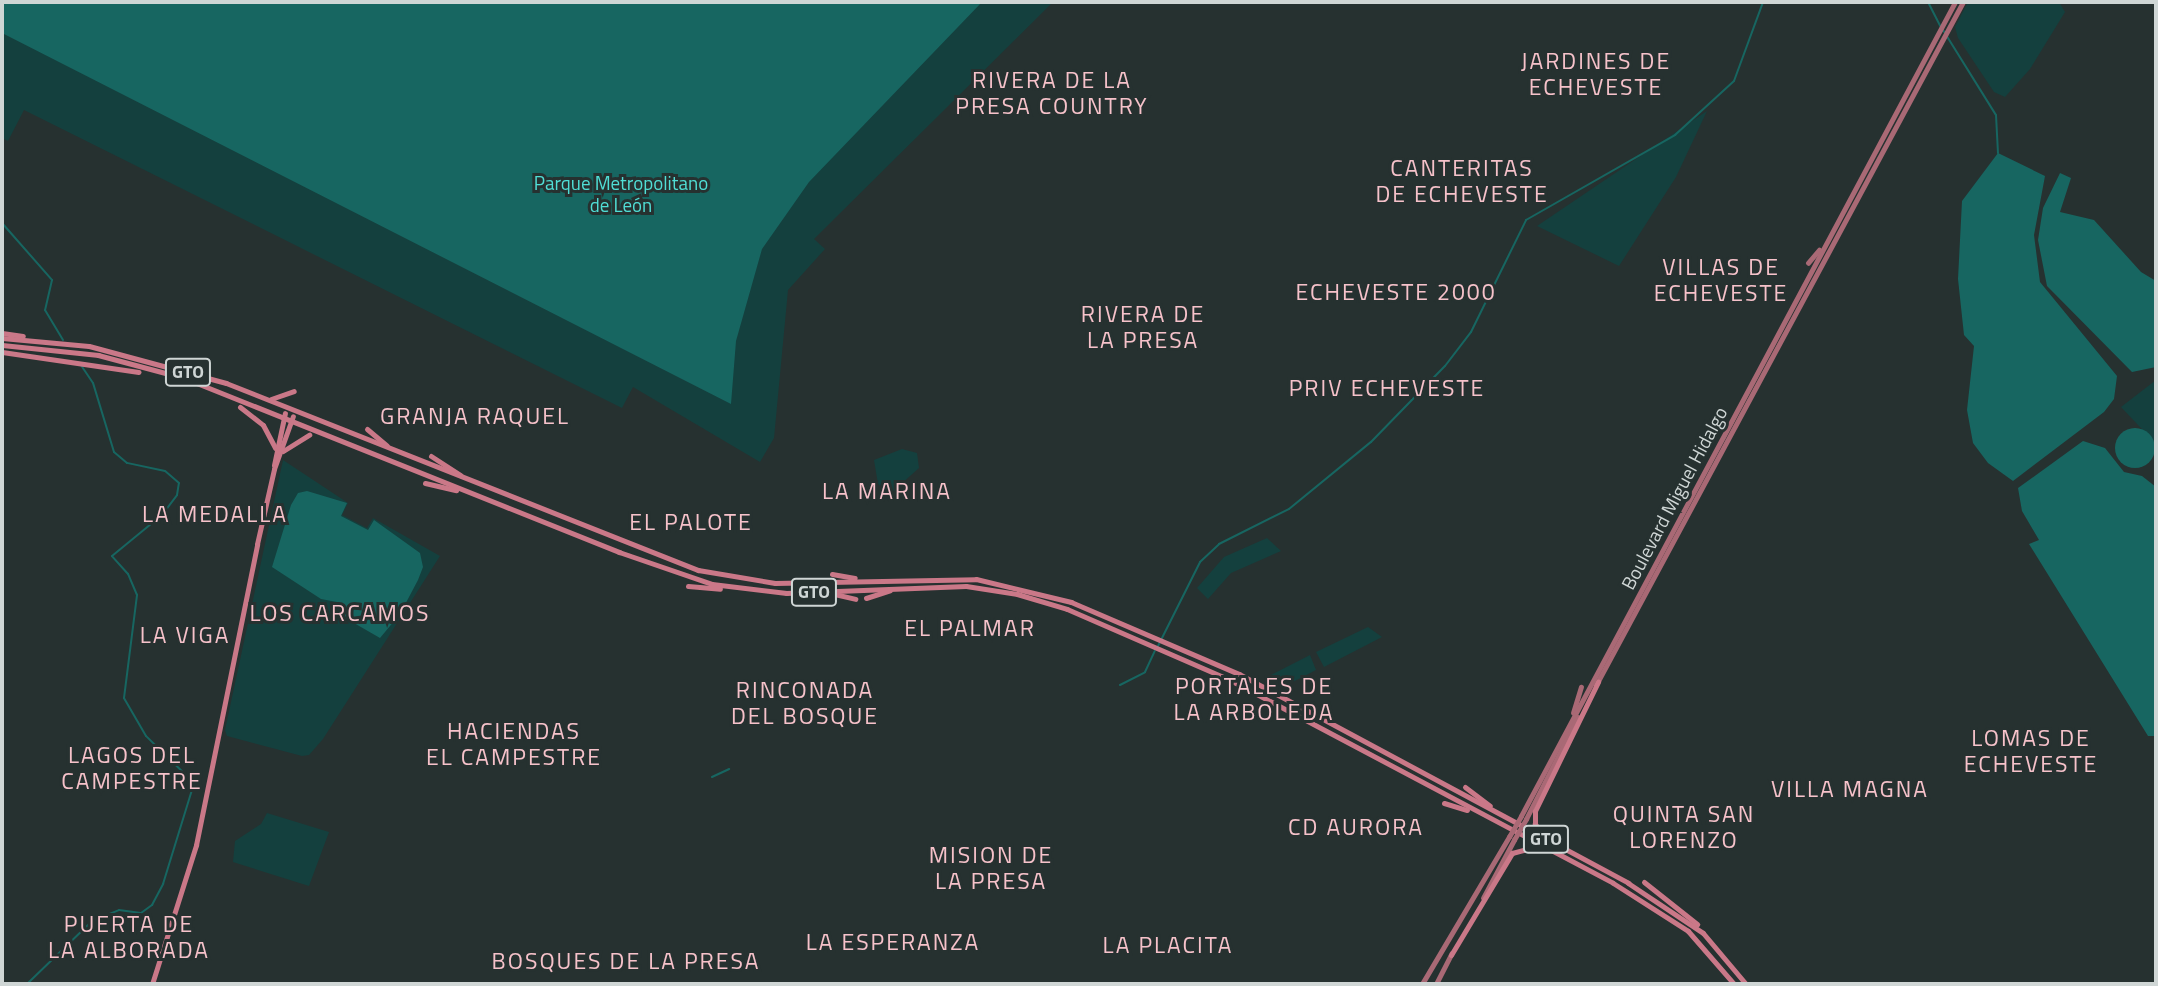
<!DOCTYPE html>
<html>
<head>
<meta charset="utf-8">
<style>
  body { margin:0 }
  #map { position:relative; width:2158px; height:986px; overflow:hidden; background:#263130; font-family:"Titillium Web",sans-serif }
  div>[style] { position:absolute }
  .green>* { inset:0; background:#14403e }
  .water>* { inset:0; background:#176661 }
  .round { border-radius:50% }
  .stream>* { height:2px; margin:-1px; padding:0 1px; transform-origin:1px; border-radius:1px; background:#176661 }
  .secondary>* { height:4.5px; margin:-2.25px; padding:0 2.25px; transform-origin:2.25px; border-radius:2.25px; background:#a96975 }
  .primary>* { height:5px; margin:-2.5px; padding:0 2.5px; transform-origin:2.5px; border-radius:2.5px; background:#ca7888 }
  .secondary-bridge>* { height:4.5px; margin:-2.25px; padding:0 2.25px; transform-origin:2.25px; border-radius:2.25px; background:#a96975 }
  span { translate:-50% -50%; white-space:nowrap; text-align:center; line-height:1.15; -webkit-text-stroke:6px #263130; paint-order:stroke }
  .shield-label span { padding:2px 5px; background:#263130; border:2px solid; border-radius:5px; -webkit-text-stroke-width:0 }
  .shield-label { font-size:18px; color:#cfd6d5; font-weight:700 }
  .park-label { font-size:19px; color:#50ded6 }
  .street-label { font-size:19px; color:#cfd6d5 }
  .quarter-label { font-size:23px; color:#f6c2ca; letter-spacing:2px }
  .frame { position:absolute; inset:0; border:4px solid #cfd6d5; pointer-events:none }
</style>
</head>
<body>
<div id="map">
  <div class="green">
    <i style="clip-path:polygon(2px 2px,1053px 2px,814px 239px,825px 249px,788px 290px,774px 438px,760px 462px,633px 387px,622px 408px,24px 110px,8px 141px,2px 138px)"></i>
    <i style="clip-path:polygon(1968px 2px,2059px 2px,2065px 12px,2030px 69px,2005px 97px,1994px 92px,1958px 38px,1955px 27px)"></i>
    <i style="clip-path:polygon(1707px 111px,1676px 177px,1619px 266px,1537px 226px)"></i>
    <i style="clip-path:polygon(2156px 380px,2156px 444px,2121px 407px)"></i>
    <i style="clip-path:polygon(902px 449px,917px 453px,919px 468px,890px 494px,878px 484px,874px 460px)"></i>
    <i style="clip-path:polygon(283px 460px,348px 503px,342px 515px,367px 528px,373px 518px,440px 556px,323px 739px,309px 755px,302px 756px,227px 736px,225px 730px)"></i>
    <i style="clip-path:polygon(1267px 538px,1281px 551px,1231px 573px,1208px 599px,1197px 588px,1224px 557px)"></i>
    <i style="clip-path:polygon(1368px 627px,1382px 637px,1324px 667px,1316px 652px)"></i>
    <i style="clip-path:polygon(1310px 655px,1316px 670px,1285px 686px,1269px 676px)"></i>
    <i style="clip-path:polygon(267px 813px,329px 832px,309px 886px,233px 862px,235px 841px,261px 824px)"></i>
  </div>
  <div class="water">
    <i style="clip-path:polygon(2px 2px,982px 2px,809px 182px,762px 249px,736px 341px,731px 404px,2px 33px)"></i>
    <i style="clip-path:polygon(1998px 153px,2045px 176px,2034px 235px,2040px 282px,2117px 376px,2114px 399px,2104px 412px,2013px 481px,1988px 463px,1973px 443px,1967px 410px,1974px 346px,1964px 335px,1958px 279px,1962px 201px)"></i>
    <i style="clip-path:polygon(2060px 173px,2071px 178px,2060px 212px,2094px 220px,2141px 272px,2156px 281px,2156px 367px,2132px 372px,2047px 286px,2038px 240px,2043px 208px)"></i>
    <i class="round" style="left:2115px;top:428px;width:40px;height:40px"></i>
    <i style="clip-path:polygon(2083px 441px,2105px 448px,2124px 472px,2142px 476px,2156px 487px,2156px 736px,2148px 736px,2029px 544px,2039px 540px,2022px 511px,2018px 488px)"></i>
    <i style="clip-path:polygon(307px 491px,347px 503px,341px 516px,368px 530px,374px 520px,420px 553px,423px 567px,418px 580px,400px 614px,380px 638px,347px 619px,337px 602px,321px 599px,272px 567px,291px 505px,298px 493px)"></i>
  </div>
  <div class="stream">
    <i style="left:1928px;top:2px;width:27px;rotate:63deg"></i>
    <i style="left:1943px;top:30px;width:100px;rotate:58.1deg"></i>
    <i style="left:1996px;top:115px;width:38px;rotate:87deg"></i>
    <i style="left:2px;top:223px;width:76px;rotate:48.7deg"></i>
    <i style="left:52px;top:280px;width:31px;rotate:103deg"></i>
    <i style="left:45px;top:310px;width:35px;rotate:59deg"></i>
    <i style="left:1158px;top:646px;width:94px;rotate:-63.4deg"></i>
    <i style="left:1200px;top:562px;width:26px;rotate:-43deg"></i>
    <i style="left:1219px;top:544px;width:78px;rotate:-26.6deg"></i>
    <i style="left:1289px;top:509px;width:106px;rotate:-39.3deg"></i>
    <i style="left:1371px;top:442px;width:106px;rotate:-45.8deg"></i>
    <i style="left:1445px;top:366px;width:43px;rotate:-52.6deg"></i>
    <i style="left:1471px;top:332px;width:125px;rotate:-63.8deg"></i>
    <i style="left:1526px;top:220px;width:172px;rotate:-29.7deg"></i>
    <i style="left:1675px;top:135px;width:80px;rotate:-42.5deg"></i>
    <i style="left:1734px;top:81px;width:84px;rotate:-69.8deg"></i>
    <i style="left:1120px;top:685px;width:28px;rotate:-27deg"></i>
    <i style="left:1145px;top:672px;width:23px;rotate:-65deg"></i>
    <i style="left:712px;top:777px;width:19px;rotate:-25deg"></i>
    <i style="left:27px;top:984px;width:91px;rotate:-44.1deg"></i>
    <i style="left:92px;top:921px;width:29px;rotate:-22deg"></i>
    <i style="left:119px;top:910px;width:22px;rotate:8deg"></i>
    <i style="left:141px;top:913px;width:14px;rotate:-36deg"></i>
    <i style="left:152px;top:905px;width:24px;rotate:-62deg"></i>
    <i style="left:163px;top:884px;width:106px;rotate:-72.9deg"></i>
    <i style="left:194px;top:783px;width:67px;rotate:-135.6deg"></i>
    <i style="left:146px;top:736px;width:44px;rotate:-120.1deg"></i>
    <i style="left:124px;top:698px;width:104px;rotate:-82.8deg"></i>
    <i style="left:137px;top:595px;width:23px;rotate:-113deg"></i>
    <i style="left:128px;top:574px;width:24px;rotate:-132deg"></i>
    <i style="left:112px;top:556px;width:65px;rotate:-39.4deg"></i>
    <i style="left:162px;top:515px;width:25px;rotate:-53deg"></i>
    <i style="left:177px;top:495px;width:12px;rotate:-81deg"></i>
    <i style="left:179px;top:483px;width:18px;rotate:-139deg"></i>
    <i style="left:165px;top:471px;width:39px;rotate:-168deg"></i>
    <i style="left:127px;top:463px;width:17px;rotate:-140deg"></i>
    <i style="left:114px;top:452px;width:72px;rotate:-106.9deg"></i>
    <i style="left:93px;top:383px;width:22px;rotate:-124deg"></i>
  </div>
  <div class="secondary">
    <i style="left:1808px;top:263px;width:17px;rotate:-50deg"></i>
    <i style="left:1596px;top:685px;width:775px;rotate:-61.75deg"></i>
    <i style="left:1573px;top:713px;width:27px;rotate:-73deg"></i>
    <i style="left:1521px;top:816px;width:922px;rotate:-61.93deg"></i>
    <i style="left:1526px;top:819px;width:114px;rotate:-63deg"></i>
    <i style="left:1483px;top:898px;width:66px;rotate:-61.9deg"></i>
    <i style="left:1422px;top:984px;width:171px;rotate:-59.4deg"></i>
    <i style="left:1436px;top:984px;width:34px;rotate:-63deg"></i>
  </div>
  <div class="primary">
    <i style="left:2px;top:333px;width:21px;rotate:8deg"></i>
    <i style="left:2px;top:338px;width:87px;rotate:5.3deg"></i>
    <i style="left:89px;top:346px;width:142px;rotate:15.1deg"></i>
    <i style="left:226px;top:383px;width:508px;rotate:21.61deg"></i>
    <i style="left:698px;top:570px;width:78px;rotate:9.6deg"></i>
    <i style="left:775px;top:583px;width:201px;rotate:-1.1deg"></i>
    <i style="left:976px;top:579px;width:98px;rotate:13.6deg"></i>
    <i style="left:1071px;top:602px;width:183px;rotate:23.2deg"></i>
    <i style="left:1239px;top:674px;width:442px;rotate:28.2deg"></i>
    <i style="left:1628px;top:883px;width:90px;rotate:33.7deg"></i>
    <i style="left:1703px;top:933px;width:67px;rotate:49.9deg"></i>
    <i style="left:2px;top:345px;width:97px;rotate:5.9deg"></i>
    <i style="left:98px;top:355px;width:89px;rotate:15deg"></i>
    <i style="left:184px;top:378px;width:469px;rotate:21.8deg"></i>
    <i style="left:619px;top:552px;width:98px;rotate:19deg"></i>
    <i style="left:712px;top:584px;width:75px;rotate:6.9deg"></i>
    <i style="left:786px;top:593px;width:180px;rotate:-2.2deg"></i>
    <i style="left:966px;top:586px;width:52px;rotate:8.9deg"></i>
    <i style="left:1017px;top:594px;width:52px;rotate:16.7deg"></i>
    <i style="left:1067px;top:609px;width:178px;rotate:23.5deg"></i>
    <i style="left:1230px;top:680px;width:433px;rotate:27.9deg"></i>
    <i style="left:1613px;top:883px;width:89px;rotate:32.6deg"></i>
    <i style="left:1688px;top:931px;width:70px;rotate:49deg"></i>
    <i style="left:2px;top:352px;width:138px;rotate:8.3deg"></i>
    <i style="left:271px;top:399px;width:24px;rotate:-19deg"></i>
    <i style="left:240px;top:407px;width:29px;rotate:38deg"></i>
    <i style="left:263px;top:425px;width:26px;rotate:62deg"></i>
    <i style="left:367px;top:429px;width:26px;rotate:40deg"></i>
    <i style="left:283px;top:451px;width:31px;rotate:-32deg"></i>
    <i style="left:431px;top:456px;width:35px;rotate:33deg"></i>
    <i style="left:274px;top:465px;width:53px;rotate:-78.1deg"></i>
    <i style="left:425px;top:483px;width:32px;rotate:13deg"></i>
    <i style="left:832px;top:574px;width:23px;rotate:10deg"></i>
    <i style="left:688px;top:586px;width:32px;rotate:5deg"></i>
    <i style="left:830px;top:593px;width:26px;rotate:13deg"></i>
    <i style="left:866px;top:598px;width:25px;rotate:-18deg"></i>
    <i style="left:1465px;top:787px;width:31px;rotate:37deg"></i>
    <i style="left:1444px;top:803px;width:24px;rotate:17deg"></i>
    <i style="left:1543px;top:835px;width:14px;rotate:-126deg"></i>
    <i style="left:1535px;top:824px;width:13px;rotate:-90deg"></i>
    <i style="left:1535px;top:811px;width:144px;rotate:-64deg"></i>
    <i style="left:1644px;top:882px;width:68px;rotate:38.4deg"></i>
    <i style="left:1451px;top:955px;width:119px;rotate:-59.1deg"></i>
    <i style="left:1512px;top:853px;width:31px;rotate:-15deg"></i>
    <i style="left:152px;top:984px;width:146px;rotate:-72.4deg"></i>
    <i style="left:196px;top:845px;width:307px;rotate:-78.5deg"></i>
    <i style="left:257px;top:544px;width:77px;rotate:-77.2deg"></i>
    <i style="left:274px;top:469px;width:56px;rotate:-70.3deg"></i>
  </div>
  <div class="secondary-bridge">
    <i style="left:1509px;top:837px;width:24px;rotate:-60deg"></i>
    <i style="left:1514px;top:840px;width:24px;rotate:-60deg"></i>
  </div>
  <div class="shield-label">
    <span style="left:188px;top:372px">GTO</span>
    <span style="left:814px;top:592px">GTO</span>
    <span style="left:1546px;top:839px">GTO</span>
  </div>
  <div class="park-label">
    <span style="left:621px;top:194px">Parque Metropolitano<br>de León</span>
  </div>
  <div class="street-label">
    <span style="left:1674px;top:498px;rotate:-62deg">Boulevard Miguel Hidalgo</span>
  </div>
  <div class="quarter-label">
    <span style="left:1596px;top:74px">JARDINES DE<br>ECHEVESTE</span>
    <span style="left:1052px;top:93px">RIVERA DE LA<br>PRESA COUNTRY</span>
    <span style="left:1462px;top:181px">CANTERITAS<br>DE ECHEVESTE</span>
    <span style="left:1721px;top:280px">VILLAS DE<br>ECHEVESTE</span>
    <span style="left:1396px;top:292px">ECHEVESTE 2000</span>
    <span style="left:1143px;top:327px">RIVERA DE<br>LA PRESA</span>
    <span style="left:1387px;top:388px">PRIV ECHEVESTE</span>
    <span style="left:475px;top:416px">GRANJA RAQUEL</span>
    <span style="left:887px;top:491px">LA MARINA</span>
    <span style="left:215px;top:514px">LA MEDALLA</span>
    <span style="left:691px;top:522px">EL PALOTE</span>
    <span style="left:340px;top:613px">LOS CARCAMOS</span>
    <span style="left:970px;top:628px">EL PALMAR</span>
    <span style="left:185px;top:635px">LA VIGA</span>
    <span style="left:1254px;top:699px">PORTALES DE<br>LA ARBOLEDA</span>
    <span style="left:805px;top:703px">RINCONADA<br>DEL BOSQUE</span>
    <span style="left:514px;top:744px">HACIENDAS<br>EL CAMPESTRE</span>
    <span style="left:2031px;top:751px">LOMAS DE<br>ECHEVESTE</span>
    <span style="left:132px;top:768px">LAGOS DEL<br>CAMPESTRE</span>
    <span style="left:1850px;top:789px">VILLA MAGNA</span>
    <span style="left:1684px;top:827px">QUINTA SAN<br>LORENZO</span>
    <span style="left:1356px;top:827px">CD AURORA</span>
    <span style="left:991px;top:868px">MISION DE<br>LA PRESA</span>
    <span style="left:129px;top:937px">PUERTA DE<br>LA ALBORADA</span>
    <span style="left:893px;top:942px">LA ESPERANZA</span>
    <span style="left:1168px;top:945px">LA PLACITA</span>
    <span style="left:626px;top:961px">BOSQUES DE LA PRESA</span>
  </div>
  <div class="frame"></div>
</div>
</body>
</html>
